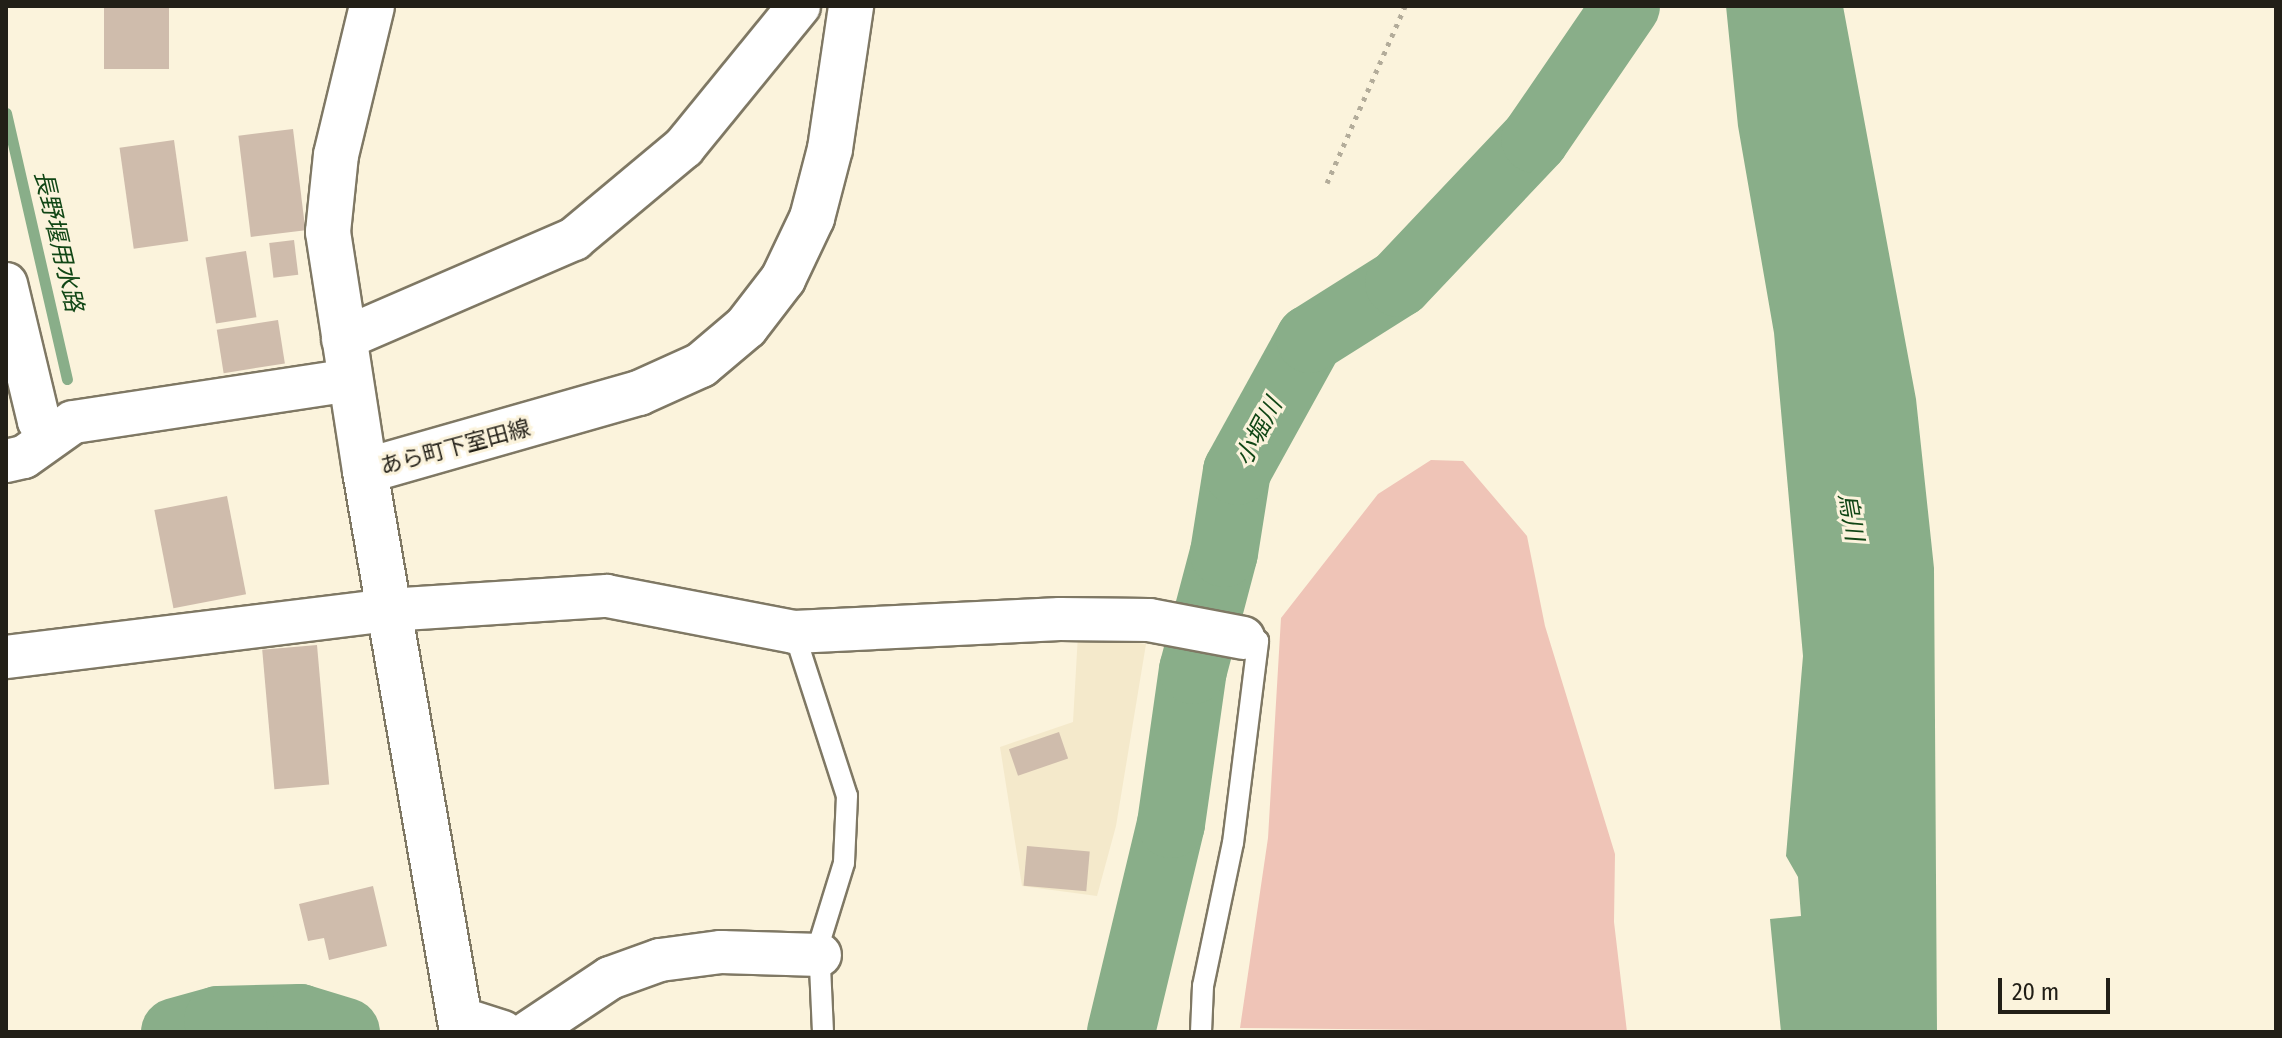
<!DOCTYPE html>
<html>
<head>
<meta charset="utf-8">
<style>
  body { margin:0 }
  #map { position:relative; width:2282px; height:1038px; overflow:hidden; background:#fbf3dc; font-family:"Fira Sans Condensed","Noto Sans JP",sans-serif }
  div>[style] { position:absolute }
  .built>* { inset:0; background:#f4e9cb }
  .green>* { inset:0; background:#efc4b7 }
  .water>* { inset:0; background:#89ae89 }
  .stream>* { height:11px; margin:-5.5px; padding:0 5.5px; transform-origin:5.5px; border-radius:5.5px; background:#89ae89 }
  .river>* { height:68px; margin:-34px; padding:0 34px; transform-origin:34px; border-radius:34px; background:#89ae89 }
  .building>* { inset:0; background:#cfbcac; transform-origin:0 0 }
  .path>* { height:5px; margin-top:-2.5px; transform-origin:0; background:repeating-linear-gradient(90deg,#b3ac9a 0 4px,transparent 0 10px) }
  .roads { filter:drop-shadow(2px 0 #7f7864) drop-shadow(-2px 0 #7f7864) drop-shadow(0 2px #7f7864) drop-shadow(0 -2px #7f7864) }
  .lane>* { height:20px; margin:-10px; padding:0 10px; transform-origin:10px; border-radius:10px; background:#fff }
  .street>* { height:42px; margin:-21px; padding:0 21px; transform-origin:21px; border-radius:21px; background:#fff }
  .secondary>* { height:44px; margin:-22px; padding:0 22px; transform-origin:22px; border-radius:22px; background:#fff }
  .primary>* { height:44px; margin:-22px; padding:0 22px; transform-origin:22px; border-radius:22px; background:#fff }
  span { translate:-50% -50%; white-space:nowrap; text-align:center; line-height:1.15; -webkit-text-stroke:6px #fbf3dc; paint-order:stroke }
  .street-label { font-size:22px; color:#221f17 }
  .water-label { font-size:24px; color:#104615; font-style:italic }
  .frame { position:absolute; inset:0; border:8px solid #221f17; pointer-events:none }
  .scale { position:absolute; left:1998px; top:978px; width:112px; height:36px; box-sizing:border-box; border:4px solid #221f17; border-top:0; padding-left:10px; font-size:24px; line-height:28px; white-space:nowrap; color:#221f17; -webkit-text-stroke:6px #fbf3dc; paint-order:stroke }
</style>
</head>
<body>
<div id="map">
  <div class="built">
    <i style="clip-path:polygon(1078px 634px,1146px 644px,1116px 826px,1097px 896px,1022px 886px,1000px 747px,1073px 722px)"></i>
  </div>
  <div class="green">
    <i style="clip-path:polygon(1431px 460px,1463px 461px,1527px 536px,1545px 626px,1615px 854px,1614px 922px,1627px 1032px,1240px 1028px,1268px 838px,1281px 618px,1378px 494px)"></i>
  </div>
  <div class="water">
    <i style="clip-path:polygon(1726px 6px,1843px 6px,1916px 399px,1934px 568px,1937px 1032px,1781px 1032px,1770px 919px,1801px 916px,1798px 877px,1786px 856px,1803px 656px,1774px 333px,1738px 126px)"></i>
  </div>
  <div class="stream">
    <i style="left:6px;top:113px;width:273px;rotate:77.1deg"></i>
  </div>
  <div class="river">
    <i style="left:175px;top:1032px;width:45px;rotate:-15.6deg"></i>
    <i style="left:218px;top:1020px;width:82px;rotate:-1.4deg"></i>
    <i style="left:300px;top:1018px;width:48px;rotate:16.9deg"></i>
    <i style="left:1121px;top:1032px;width:214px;rotate:-76.5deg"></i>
    <i style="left:1171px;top:824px;width:156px;rotate:-81.9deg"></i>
    <i style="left:1193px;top:670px;width:121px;rotate:-75.2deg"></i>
    <i style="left:1224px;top:553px;width:83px;rotate:-81deg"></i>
    <i style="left:1237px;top:471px;width:151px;rotate:-61.1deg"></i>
    <i style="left:1310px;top:339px;width:105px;rotate:-32.2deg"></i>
    <i style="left:1399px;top:283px;width:198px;rotate:-46.6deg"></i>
    <i style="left:1535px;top:139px;width:161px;rotate:-55.6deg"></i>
  </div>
  <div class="building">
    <i style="left:104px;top:6px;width:65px;height:63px"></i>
    <i style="left:293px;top:129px;width:102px;height:55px;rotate:83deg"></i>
    <i style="left:174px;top:140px;width:102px;height:55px;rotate:82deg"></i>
    <i style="left:294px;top:240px;width:35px;height:25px;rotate:83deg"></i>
    <i style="left:246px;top:251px;width:67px;height:41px;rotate:81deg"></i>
    <i style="left:278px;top:320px;width:44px;height:62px;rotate:81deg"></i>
    <i style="left:227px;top:496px;width:100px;height:74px;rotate:79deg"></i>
    <i style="left:317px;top:645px;width:140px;height:55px;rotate:85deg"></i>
    <i style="left:1059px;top:732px;width:28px;height:53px;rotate:71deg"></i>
    <i style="left:1027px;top:846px;width:63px;height:40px;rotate:5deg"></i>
    <i style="clip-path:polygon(373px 886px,387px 946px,329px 960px,324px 938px,308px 941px,299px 904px)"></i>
  </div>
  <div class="path">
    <i style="left:1327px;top:183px;width:193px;rotate:-66.2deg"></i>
  </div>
  <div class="roads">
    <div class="lane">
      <i style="left:794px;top:632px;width:172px;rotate:72.1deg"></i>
      <i style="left:847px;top:796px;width:67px;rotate:92.6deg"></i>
      <i style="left:844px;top:863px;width:85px;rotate:107.2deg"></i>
      <i style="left:819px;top:944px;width:88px;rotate:87.4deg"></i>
      <i style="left:1201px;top:1032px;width:46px;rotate:-87.5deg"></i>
      <i style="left:1203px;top:986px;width:146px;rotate:-78.2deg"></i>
      <i style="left:1233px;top:843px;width:204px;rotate:-82.9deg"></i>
      <i style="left:1258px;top:641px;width:12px;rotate:-171deg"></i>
    </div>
    <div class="street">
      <i style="left:6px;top:284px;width:141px;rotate:76.5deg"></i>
      <i style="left:39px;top:421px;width:20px;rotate:41deg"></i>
      <i style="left:343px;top:339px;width:252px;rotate:-23.4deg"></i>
      <i style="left:574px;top:239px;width:143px;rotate:-39.9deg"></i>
      <i style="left:684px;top:147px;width:182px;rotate:-50.8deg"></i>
      <i style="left:6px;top:461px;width:18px;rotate:-13deg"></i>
      <i style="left:24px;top:457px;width:60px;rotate:-35.5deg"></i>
      <i style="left:73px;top:422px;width:280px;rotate:-8.6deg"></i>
      <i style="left:6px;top:657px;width:385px;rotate:-7deg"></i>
      <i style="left:388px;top:610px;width:219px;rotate:-3.7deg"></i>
      <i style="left:607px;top:596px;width:190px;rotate:10.9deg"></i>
      <i style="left:794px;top:632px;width:266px;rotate:-2.8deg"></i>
      <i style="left:1060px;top:619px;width:89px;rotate:0.6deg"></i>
      <i style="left:1149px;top:620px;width:96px;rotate:10.8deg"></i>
      <i style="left:459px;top:1018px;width:46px;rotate:17.7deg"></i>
      <i style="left:529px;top:1032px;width:97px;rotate:-33.7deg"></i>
      <i style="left:610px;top:978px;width:53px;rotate:-19.8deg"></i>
      <i style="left:660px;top:960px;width:62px;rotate:-7.5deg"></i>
      <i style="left:721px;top:952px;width:99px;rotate:1.7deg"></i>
    </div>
    <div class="secondary">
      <i style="left:365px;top:471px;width:242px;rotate:-98.8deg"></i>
      <i style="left:328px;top:232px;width:77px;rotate:-84.1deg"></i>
      <i style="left:336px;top:155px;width:153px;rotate:-76.4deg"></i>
    </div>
    <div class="primary">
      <i style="left:462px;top:1032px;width:569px;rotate:-99.81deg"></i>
      <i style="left:365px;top:471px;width:285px;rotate:-15.9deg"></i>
      <i style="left:639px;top:393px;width:68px;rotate:-24.3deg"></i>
      <i style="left:701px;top:365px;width:59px;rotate:-40.2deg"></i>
      <i style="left:746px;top:327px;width:61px;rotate:-52.4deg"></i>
      <i style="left:783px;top:279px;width:68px;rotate:-64.6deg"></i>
      <i style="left:812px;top:218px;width:71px;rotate:-75.4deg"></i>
      <i style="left:830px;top:149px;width:145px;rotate:-81.6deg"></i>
    </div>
  </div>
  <div class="street-label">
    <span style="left:455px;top:447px;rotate:-15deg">あら町下室田線</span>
  </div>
  <div class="water-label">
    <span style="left:58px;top:241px;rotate:77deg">長野堰用水路</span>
    <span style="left:1259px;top:432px;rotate:-62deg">小堀川</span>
    <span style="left:1850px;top:517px;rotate:80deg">烏川</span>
  </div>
  <div class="frame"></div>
  <div class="scale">20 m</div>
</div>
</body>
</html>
